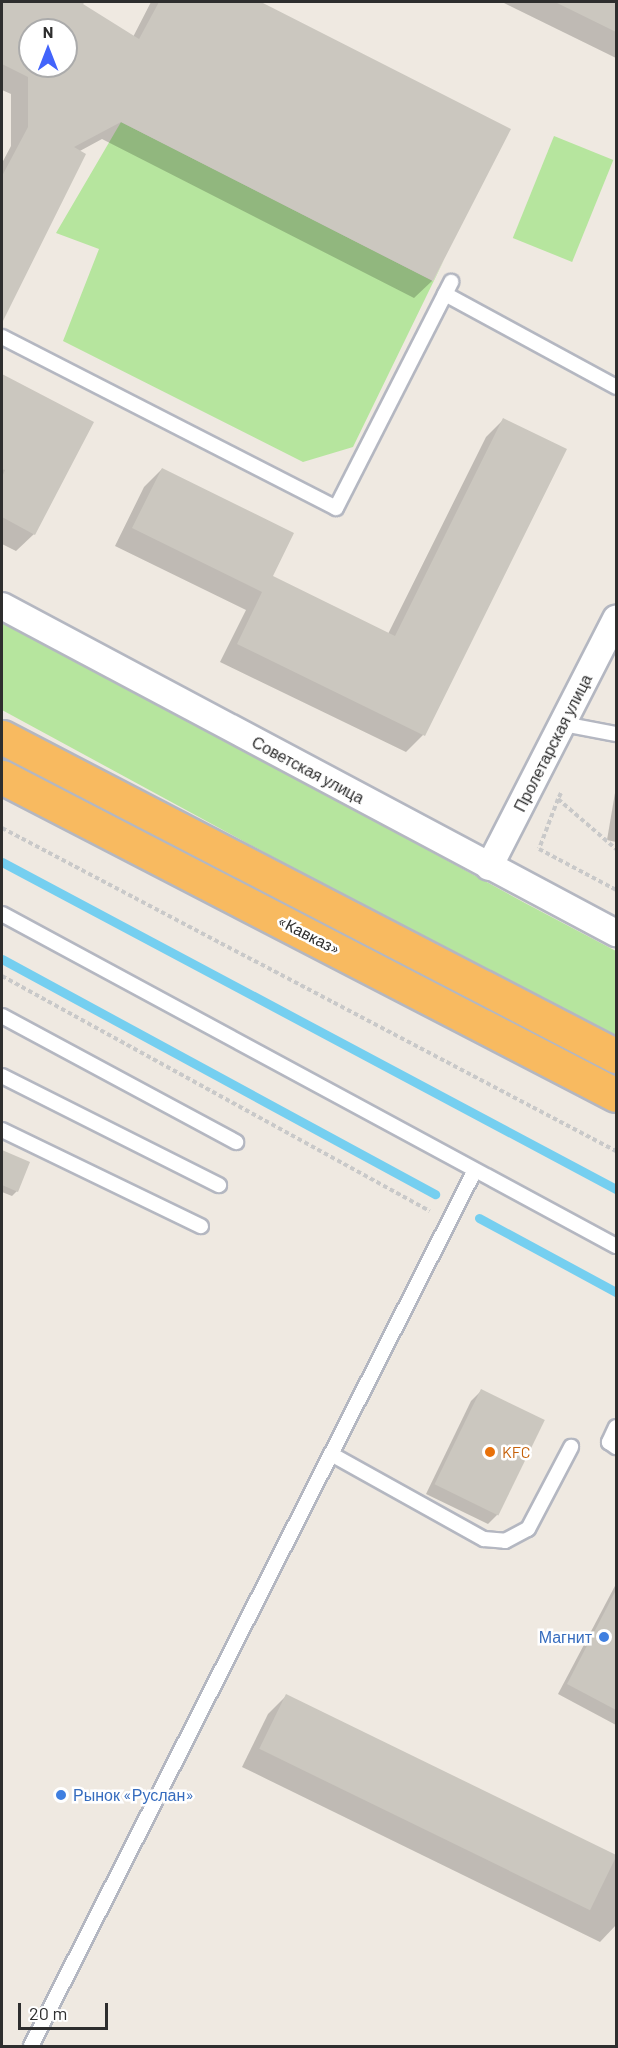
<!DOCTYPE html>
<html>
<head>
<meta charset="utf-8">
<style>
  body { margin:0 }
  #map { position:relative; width:618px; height:2048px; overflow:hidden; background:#efe9e1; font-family:Barlow,sans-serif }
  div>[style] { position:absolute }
  .green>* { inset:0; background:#b6e59e; transform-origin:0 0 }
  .shadow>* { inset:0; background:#0003 }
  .stream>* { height:9px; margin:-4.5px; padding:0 4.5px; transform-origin:4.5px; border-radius:4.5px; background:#75cff0 }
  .building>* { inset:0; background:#cbc7bf; transform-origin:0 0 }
  .path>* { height:4px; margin-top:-2px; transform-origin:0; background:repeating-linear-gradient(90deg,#c9c9c9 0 4.5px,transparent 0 7.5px) }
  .roads { filter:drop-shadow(2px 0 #b4b7c1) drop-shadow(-2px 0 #b4b7c1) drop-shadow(0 2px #b4b7c1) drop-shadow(0 -2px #b4b7c1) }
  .service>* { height:14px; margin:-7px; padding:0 7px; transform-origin:7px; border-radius:7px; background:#fff }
  .minor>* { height:26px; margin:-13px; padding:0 13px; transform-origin:13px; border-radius:13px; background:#fff }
  .trunk>* { height:33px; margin:-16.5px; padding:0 16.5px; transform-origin:16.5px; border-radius:16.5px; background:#f8ba60 }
  .dots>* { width:16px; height:16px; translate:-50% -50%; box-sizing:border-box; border:3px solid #fff; border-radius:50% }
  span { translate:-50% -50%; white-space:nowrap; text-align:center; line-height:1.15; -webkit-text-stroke:5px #fff; paint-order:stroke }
  .street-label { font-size:16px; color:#2e2e2e }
  .food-label { font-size:16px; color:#c56008 }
  .left { translate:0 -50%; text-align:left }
  .shop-label { font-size:16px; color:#366cbe }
  .right { translate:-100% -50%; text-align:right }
  .frame { position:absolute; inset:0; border:3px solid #2e2e2e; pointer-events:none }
  .north { position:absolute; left:18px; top:18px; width:60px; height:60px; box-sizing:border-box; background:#fff; border:2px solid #ababab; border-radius:50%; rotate:0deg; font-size:16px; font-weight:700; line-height:24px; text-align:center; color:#2e2e2e }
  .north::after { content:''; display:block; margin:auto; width:21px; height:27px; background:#4264fb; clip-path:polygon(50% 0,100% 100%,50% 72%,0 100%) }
  .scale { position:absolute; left:18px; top:2003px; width:90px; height:27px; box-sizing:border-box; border:3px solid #2e2e2e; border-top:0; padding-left:8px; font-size:18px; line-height:21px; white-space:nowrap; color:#2e2e2e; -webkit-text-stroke:4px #fff; paint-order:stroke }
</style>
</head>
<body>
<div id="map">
  <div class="green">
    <i style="clip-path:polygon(121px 122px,433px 281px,444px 260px,353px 447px,303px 462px,63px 341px,99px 249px,56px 233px)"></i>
    <i style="left:554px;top:136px;width:64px;height:110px;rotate:22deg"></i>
    <i style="clip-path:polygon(2px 617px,525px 903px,616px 951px,616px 1037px,466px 962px,2px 710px)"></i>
  </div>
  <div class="shadow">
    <i style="clip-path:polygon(evenodd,2px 2px,84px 2px,82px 6px,133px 37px,151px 2px,258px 2px,509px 129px,432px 281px,414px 298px,102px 139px,78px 152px,84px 154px,2px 320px,2px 163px,11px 146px,11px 94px,2px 90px,2px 2px,30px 30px,66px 30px,66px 66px,30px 66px,30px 30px)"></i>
    <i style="clip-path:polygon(502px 2px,616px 2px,616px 58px)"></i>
    <i style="clip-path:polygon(2px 376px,92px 423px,34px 534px,16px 551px,2px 544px)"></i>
    <i style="clip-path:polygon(503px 420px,423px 735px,406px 752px,220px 662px,246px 610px,115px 546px,144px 487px,162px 469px,271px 577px,388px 634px,486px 437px)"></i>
    <i style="clip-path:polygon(616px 787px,616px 842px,607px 840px)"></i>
    <i style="clip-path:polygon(2px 1152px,28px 1163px,17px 1191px,12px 1196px,2px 1192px)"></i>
    <i style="clip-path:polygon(481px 1391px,498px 1514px,488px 1524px,426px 1494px,471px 1401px)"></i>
    <i style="clip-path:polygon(616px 1584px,616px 1725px,558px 1694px)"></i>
    <i style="clip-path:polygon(286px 1696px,616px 1857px,616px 1925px,600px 1942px,242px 1767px,268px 1714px)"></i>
  </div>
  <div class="stream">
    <i style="left:2px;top:862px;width:696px;rotate:28.04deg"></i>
    <i style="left:2px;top:959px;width:493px;rotate:28.5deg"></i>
    <i style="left:479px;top:1218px;width:156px;rotate:28.4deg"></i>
  </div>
  <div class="building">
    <i style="clip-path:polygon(evenodd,2px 2px,84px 2px,83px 4px,139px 39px,159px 2px,261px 2px,511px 129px,433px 281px,121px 122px,74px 147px,86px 154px,2px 323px,2px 176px,28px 127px,28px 77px,2px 64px,2px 2px,30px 30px,66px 30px,66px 66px,30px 66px,30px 30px)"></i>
    <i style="clip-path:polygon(555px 2px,616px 2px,616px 32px)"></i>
    <i style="clip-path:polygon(2px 374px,94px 422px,35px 535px,2px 517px,2px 477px,5px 470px,2px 469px)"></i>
    <i style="clip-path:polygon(503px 418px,567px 449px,425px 736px,237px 644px,262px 592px,132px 528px,162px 468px,294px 533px,273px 576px,395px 636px)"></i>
    <i style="clip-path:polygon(2px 1150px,30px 1162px,18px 1192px,2px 1185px)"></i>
    <i style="left:481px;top:1389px;width:71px;height:106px;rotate:26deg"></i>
    <i style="clip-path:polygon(616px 1590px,616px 1710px,567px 1684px)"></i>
    <i style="left:286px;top:1694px;width:368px;height:61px;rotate:26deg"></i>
  </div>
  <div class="path">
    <i style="left:561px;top:793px;width:7px;rotate:117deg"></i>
    <i style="left:558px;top:799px;width:77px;rotate:40.8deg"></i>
    <i style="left:558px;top:799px;width:53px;rotate:110.8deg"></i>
    <i style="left:539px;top:849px;width:87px;rotate:28deg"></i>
    <i style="left:2px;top:828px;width:694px;rotate:27.75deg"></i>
    <i style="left:2px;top:976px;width:488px;rotate:28.8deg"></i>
  </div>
  <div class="roads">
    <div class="service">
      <i style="left:445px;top:294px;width:195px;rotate:28.5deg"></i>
      <i style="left:2px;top:337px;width:375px;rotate:27.1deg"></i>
      <i style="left:336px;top:508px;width:254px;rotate:-63deg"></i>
      <i style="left:563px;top:724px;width:54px;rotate:10.7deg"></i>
      <i style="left:2px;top:914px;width:698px;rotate:28.4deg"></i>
      <i style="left:2px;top:1016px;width:266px;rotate:28.3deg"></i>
      <i style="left:2px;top:1076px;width:243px;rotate:26.7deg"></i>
      <i style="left:2px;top:1130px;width:221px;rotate:25.8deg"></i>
      <i style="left:616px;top:1427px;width:17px;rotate:115deg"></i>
      <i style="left:609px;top:1442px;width:9px;rotate:36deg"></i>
      <i style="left:331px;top:1454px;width:175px;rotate:29.1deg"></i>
      <i style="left:484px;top:1539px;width:21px;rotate:5deg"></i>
      <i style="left:505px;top:1541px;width:26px;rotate:-28deg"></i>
      <i style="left:528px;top:1529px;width:93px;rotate:-62.3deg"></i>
      <i style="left:31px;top:2046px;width:982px;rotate:-63.12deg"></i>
    </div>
    <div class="minor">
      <i style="left:2px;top:606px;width:696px;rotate:28.04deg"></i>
      <i style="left:489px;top:867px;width:279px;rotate:-62.9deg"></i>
    </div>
    <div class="trunk">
      <i style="left:2px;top:737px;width:692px;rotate:27.45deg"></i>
      <i style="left:2px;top:777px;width:691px;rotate:27.38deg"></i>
    </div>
  </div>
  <div class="dots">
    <i style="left:490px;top:1452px;background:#e8710a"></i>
    <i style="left:604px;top:1637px;background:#3f7fe0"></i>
    <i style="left:61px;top:1795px;background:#3f7fe0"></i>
  </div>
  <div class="street-label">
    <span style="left:553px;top:743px;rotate:-63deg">Пролетарская улица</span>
    <span style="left:308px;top:770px;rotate:28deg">Советская улица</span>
    <span style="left:309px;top:935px;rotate:27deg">«Кавказ»</span>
  </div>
  <div class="food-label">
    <span class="left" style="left:502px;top:1452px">KFC</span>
  </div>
  <div class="shop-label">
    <span class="right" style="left:592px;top:1637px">Магнит</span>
    <span class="left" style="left:73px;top:1795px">Рынок «Руслан»</span>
  </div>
  <div class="frame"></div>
  <div class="north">N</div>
  <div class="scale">20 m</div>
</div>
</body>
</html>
